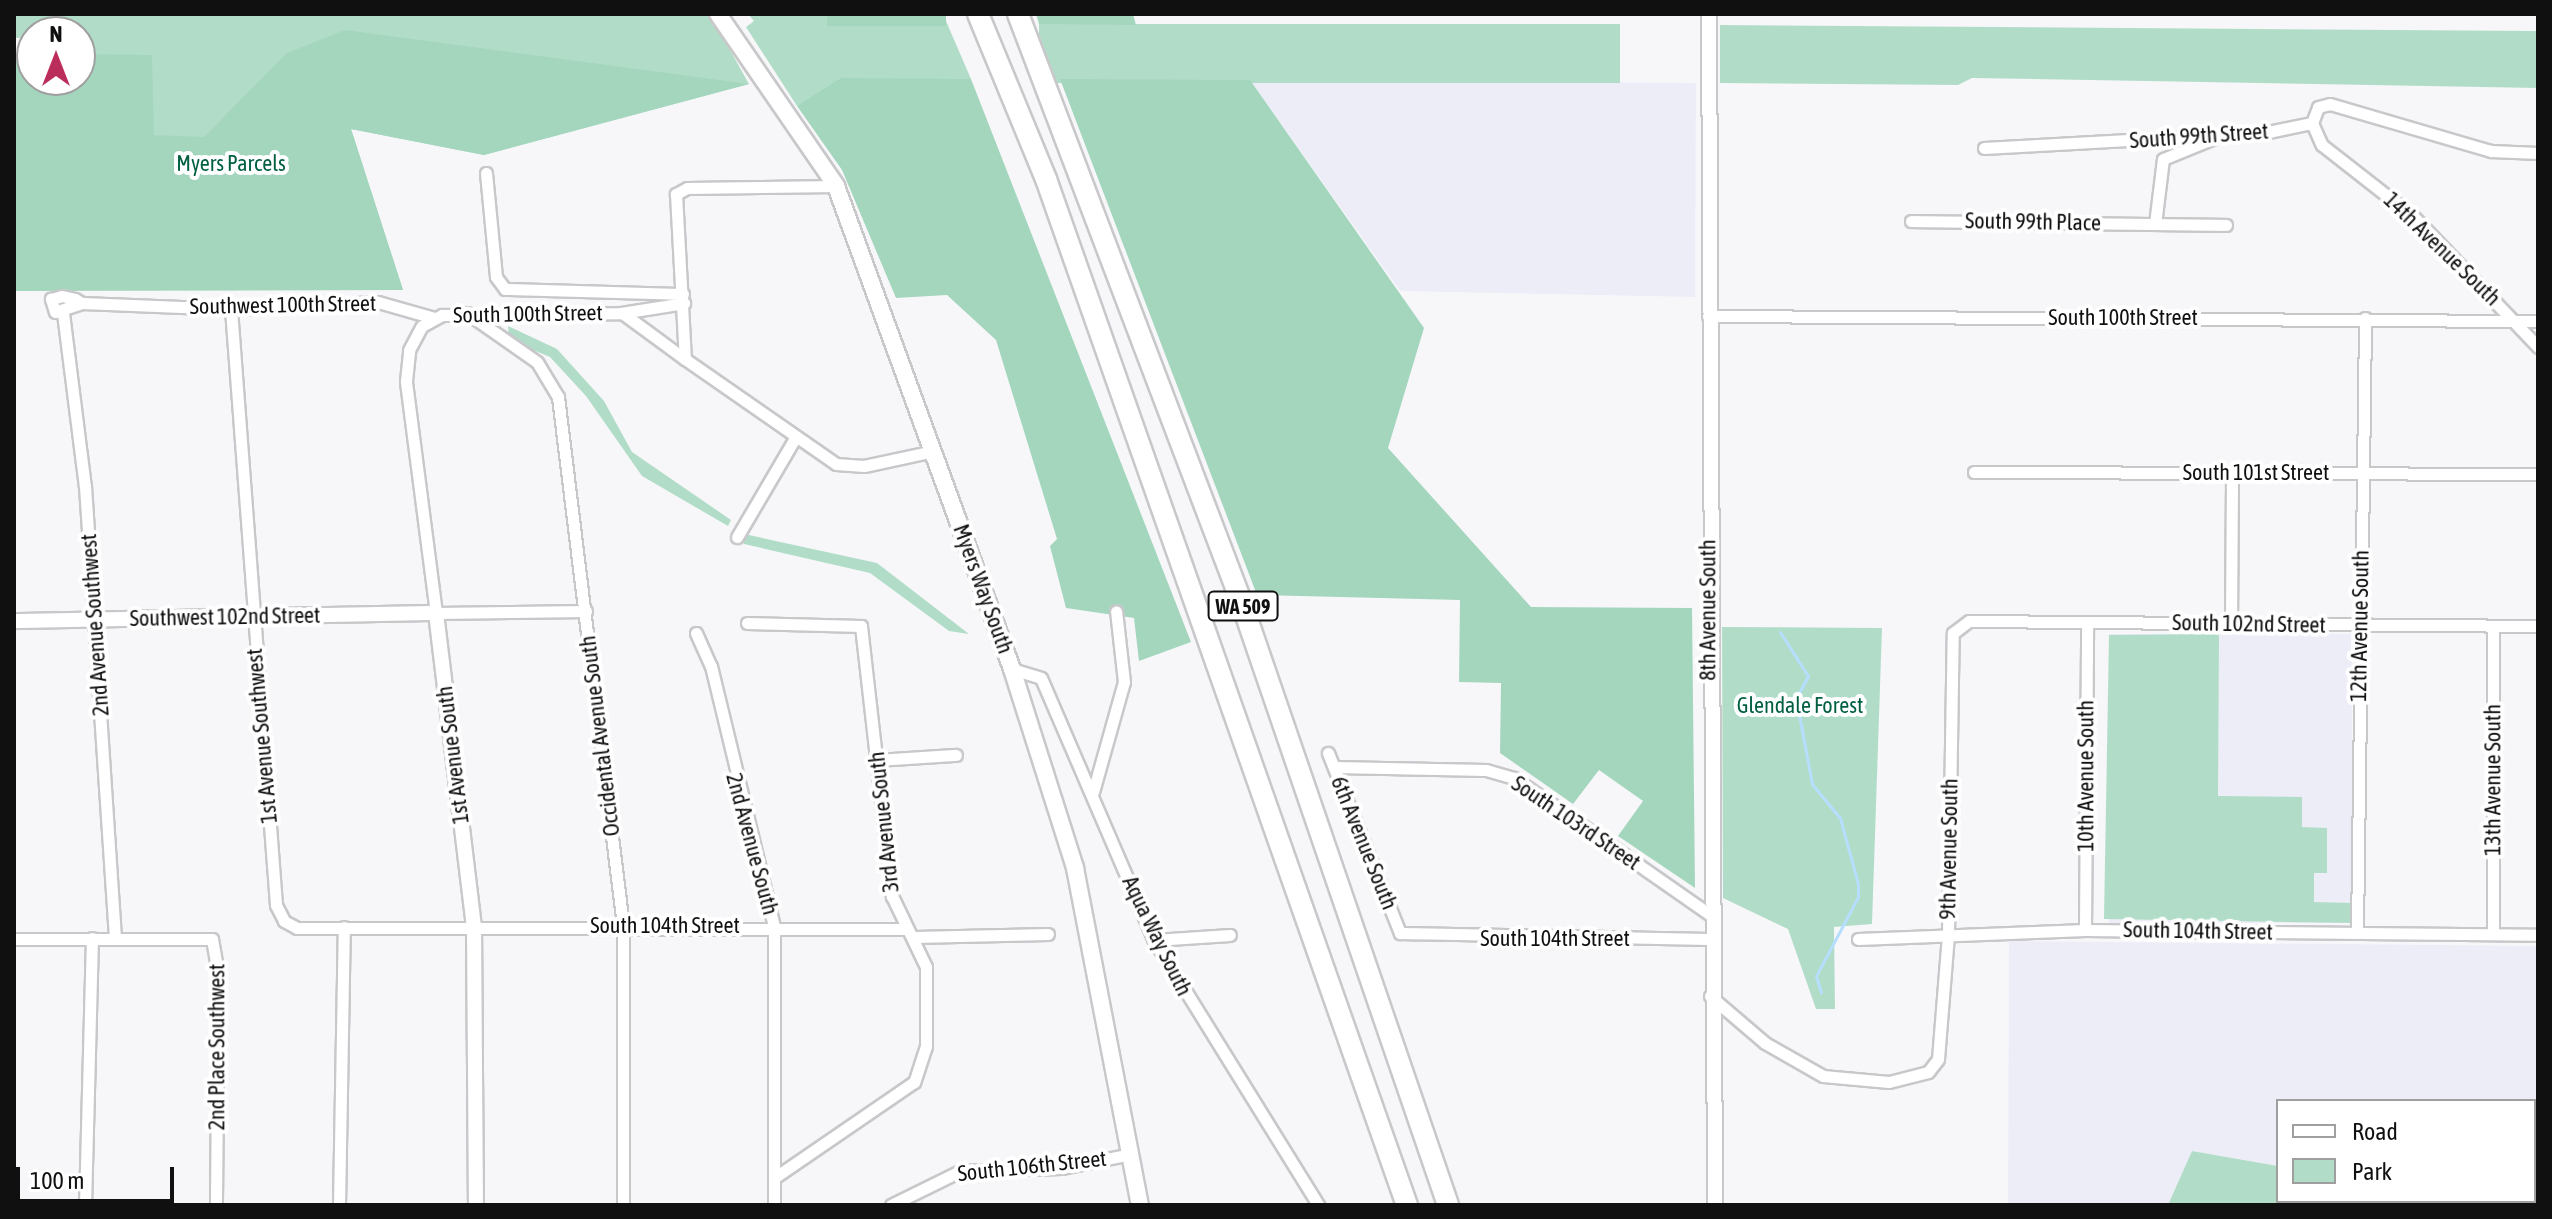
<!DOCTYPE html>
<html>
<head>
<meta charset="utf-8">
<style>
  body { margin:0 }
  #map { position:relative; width:2552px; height:1219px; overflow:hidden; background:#f7f7fa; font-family:"Asap Condensed",sans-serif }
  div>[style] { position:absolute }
  .built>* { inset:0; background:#ededf8; transform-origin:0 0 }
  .green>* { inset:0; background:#b1ddc8; transform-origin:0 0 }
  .forest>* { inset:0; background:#a4d6be; transform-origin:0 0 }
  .stream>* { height:3px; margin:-1.5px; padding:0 1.5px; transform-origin:1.5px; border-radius:1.5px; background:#b5deff }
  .roads { filter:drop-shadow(2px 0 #c8c8cb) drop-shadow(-2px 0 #c8c8cb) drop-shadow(0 2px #c8c8cb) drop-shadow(0 -2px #c8c8cb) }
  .minor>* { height:11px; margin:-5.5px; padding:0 5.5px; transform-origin:5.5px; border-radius:5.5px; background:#fff }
  .tertiary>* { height:14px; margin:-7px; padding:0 7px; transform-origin:7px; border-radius:7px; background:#fff }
  .secondary>* { height:16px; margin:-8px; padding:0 8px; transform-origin:8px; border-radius:8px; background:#fff }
  .motorway>* { height:20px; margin:-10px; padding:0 10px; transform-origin:10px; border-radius:10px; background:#fff }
  span { translate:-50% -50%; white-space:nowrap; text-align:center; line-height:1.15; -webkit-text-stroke:8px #fff; paint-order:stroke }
  .shield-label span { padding:2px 6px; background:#fff; border:2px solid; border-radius:6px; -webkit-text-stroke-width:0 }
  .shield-label { font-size:20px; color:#101011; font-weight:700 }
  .street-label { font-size:22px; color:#101011 }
  .park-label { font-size:22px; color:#005f42 }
  .frame { position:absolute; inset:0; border:16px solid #101011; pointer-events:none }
  .legend { position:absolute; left:2276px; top:1099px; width:260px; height:104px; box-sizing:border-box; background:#fff; border:2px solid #9f9fa0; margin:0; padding:10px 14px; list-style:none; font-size:24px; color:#101011 }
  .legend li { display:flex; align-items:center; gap:16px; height:40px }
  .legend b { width:40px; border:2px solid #9f9fa0 }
  .north { position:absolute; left:16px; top:16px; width:80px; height:80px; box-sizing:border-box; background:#fff; border:2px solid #9f9fa0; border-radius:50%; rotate:0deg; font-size:22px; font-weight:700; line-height:32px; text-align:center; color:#101011 }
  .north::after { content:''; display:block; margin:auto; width:28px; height:36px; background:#bb2d5b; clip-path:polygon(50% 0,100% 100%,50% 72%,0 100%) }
  .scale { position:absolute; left:16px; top:1167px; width:158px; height:36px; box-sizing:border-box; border:4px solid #101011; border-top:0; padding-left:10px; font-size:24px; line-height:28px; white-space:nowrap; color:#101011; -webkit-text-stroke:6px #fff; paint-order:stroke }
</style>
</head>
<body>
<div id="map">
  <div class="built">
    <i style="clip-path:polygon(1250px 80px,1696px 83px,1695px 297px,1400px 291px)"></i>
    <i style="left:2352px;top:634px;width:289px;height:243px;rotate:90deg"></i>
    <i style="clip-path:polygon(2009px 941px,2538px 946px,2538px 1199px,2534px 1101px,2278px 1101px,2278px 1166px,2192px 1151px,2168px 1205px,2008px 1205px)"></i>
  </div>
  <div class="green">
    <i style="clip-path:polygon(14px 14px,710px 14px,749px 84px,484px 155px,351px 129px,403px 290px,127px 289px,82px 36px,14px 38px)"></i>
    <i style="clip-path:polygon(748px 14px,943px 14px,971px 79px,814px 97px,797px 106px,746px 27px,754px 21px)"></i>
    <i style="left:1039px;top:24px;width:581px;height:59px"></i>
    <i style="clip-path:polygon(1720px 25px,2538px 31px,2538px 88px,1972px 78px,1958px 85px,1720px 83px)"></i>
    <i style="clip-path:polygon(508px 326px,557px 349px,604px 401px,632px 452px,731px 520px,728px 526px,642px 476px,586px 396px,550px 357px,509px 340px)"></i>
    <i style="clip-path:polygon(744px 534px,877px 563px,969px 634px,949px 631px,870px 573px,744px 544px)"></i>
    <i style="clip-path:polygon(1722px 627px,1882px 628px,1872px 924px,1834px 927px,1835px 1009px,1816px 1009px,1788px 929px,1723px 898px)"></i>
    <i style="clip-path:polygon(2219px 634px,2218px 796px,2302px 797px,2302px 827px,2327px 828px,2327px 873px,2314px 873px,2314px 902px,2351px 903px,2351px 923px,2104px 919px,2109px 635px)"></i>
    <i style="clip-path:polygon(2192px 1151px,2278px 1166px,2278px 1201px,2538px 1199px,2538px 1205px,2168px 1205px)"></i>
  </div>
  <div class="forest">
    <i style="left:827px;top:14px;width:119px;height:12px"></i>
    <i style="clip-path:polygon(1036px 14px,1133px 14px,1136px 25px,1039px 24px)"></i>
    <i style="clip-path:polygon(345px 30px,749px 84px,484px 155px,351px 129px,403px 290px,14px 291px,14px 53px,32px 53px,32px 80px,80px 80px,80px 54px,152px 55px,154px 135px,204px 137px,287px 53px)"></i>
    <i style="clip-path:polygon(841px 78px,971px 79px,1191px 642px,1139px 661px,1134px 618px,1066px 608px,1050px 546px,1057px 539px,996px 340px,947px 295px,896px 298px,842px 170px,797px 106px)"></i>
    <i style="clip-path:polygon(1060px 79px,1250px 80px,1424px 328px,1388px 448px,1531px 607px,1692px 608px,1695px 888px,1618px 836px,1643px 801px,1599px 770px,1573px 804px,1500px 753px,1501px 683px,1459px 682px,1460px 600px,1257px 595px)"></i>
  </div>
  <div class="stream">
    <i style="left:1780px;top:632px;width:52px;rotate:57.5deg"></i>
    <i style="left:1808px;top:676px;width:26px;rotate:118deg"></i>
    <i style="left:1796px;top:699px;width:86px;rotate:79.3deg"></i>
    <i style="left:1812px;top:784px;width:44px;rotate:50.5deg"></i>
    <i style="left:1840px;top:818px;width:68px;rotate:74.7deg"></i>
    <i style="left:1858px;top:884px;width:13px;rotate:90deg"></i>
    <i style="left:1858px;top:897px;width:89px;rotate:118deg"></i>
    <i style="left:1816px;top:976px;width:17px;rotate:73deg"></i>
  </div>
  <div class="roads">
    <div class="minor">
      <i style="left:2312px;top:123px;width:24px;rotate:66deg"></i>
      <i style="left:2322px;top:145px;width:115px;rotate:38deg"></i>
      <i style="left:2413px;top:216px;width:181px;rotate:46.3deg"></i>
      <i style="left:1984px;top:148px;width:284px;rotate:-3.2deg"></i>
      <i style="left:2268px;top:132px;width:45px;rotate:-11.6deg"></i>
      <i style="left:2312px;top:123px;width:17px;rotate:-69deg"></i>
      <i style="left:2318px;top:107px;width:12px;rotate:-14deg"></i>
      <i style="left:2330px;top:104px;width:168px;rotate:16.3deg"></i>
      <i style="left:2491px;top:151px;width:47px;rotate:2.4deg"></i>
      <i style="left:486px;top:173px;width:104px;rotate:84.5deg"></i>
      <i style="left:496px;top:277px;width:15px;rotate:53deg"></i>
      <i style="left:505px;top:289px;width:178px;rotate:1.6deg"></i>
      <i style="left:836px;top:186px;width:149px;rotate:179.2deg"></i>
      <i style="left:687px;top:188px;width:13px;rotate:151deg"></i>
      <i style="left:676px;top:194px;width:165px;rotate:86.9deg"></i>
      <i style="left:685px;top:359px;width:184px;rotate:34.8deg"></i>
      <i style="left:836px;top:464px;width:28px;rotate:4deg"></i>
      <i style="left:864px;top:466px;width:72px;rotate:-12.1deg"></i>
      <i style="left:1911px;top:221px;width:315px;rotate:0.7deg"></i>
      <i style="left:2155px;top:224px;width:65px;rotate:-83deg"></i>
      <i style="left:2163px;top:159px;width:53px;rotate:-22.2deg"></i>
      <i style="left:62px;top:296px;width:13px;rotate:13deg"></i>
      <i style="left:75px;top:299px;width:8px;rotate:30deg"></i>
      <i style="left:82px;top:303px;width:28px;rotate:162deg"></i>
      <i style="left:55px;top:312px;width:14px;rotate:-107deg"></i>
      <i style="left:51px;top:299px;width:11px;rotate:-15deg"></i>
      <i style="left:82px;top:303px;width:149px;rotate:2.3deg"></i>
      <i style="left:231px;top:309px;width:147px;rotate:-2.7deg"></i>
      <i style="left:378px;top:302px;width:58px;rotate:15.9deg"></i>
      <i style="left:231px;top:309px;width:598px;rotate:85.68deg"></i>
      <i style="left:276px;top:905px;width:18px;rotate:63deg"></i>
      <i style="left:284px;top:921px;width:15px;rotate:28deg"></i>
      <i style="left:297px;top:928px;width:608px;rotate:0.09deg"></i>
      <i style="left:63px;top:313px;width:174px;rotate:82.8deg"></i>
      <i style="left:85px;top:486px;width:453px;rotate:86.2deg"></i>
      <i style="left:467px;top:313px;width:85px;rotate:35deg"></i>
      <i style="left:537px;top:362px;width:41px;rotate:59deg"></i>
      <i style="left:558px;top:397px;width:533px;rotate:82.99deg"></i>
      <i style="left:623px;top:926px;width:279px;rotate:90deg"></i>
      <i style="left:625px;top:315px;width:74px;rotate:36.3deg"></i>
      <i style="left:1708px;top:316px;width:830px;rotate:0.35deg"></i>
      <i style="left:1974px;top:472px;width:564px;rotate:0.2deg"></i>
      <i style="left:737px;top:537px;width:113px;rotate:-59.6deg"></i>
      <i style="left:586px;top:611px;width:150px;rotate:179.2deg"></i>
      <i style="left:436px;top:613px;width:234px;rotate:-97.4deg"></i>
      <i style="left:406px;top:381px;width:31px;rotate:-84deg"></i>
      <i style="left:409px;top:350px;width:27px;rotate:-62deg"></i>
      <i style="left:422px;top:326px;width:23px;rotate:-29deg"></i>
      <i style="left:442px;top:315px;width:179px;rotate:-0.6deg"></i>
      <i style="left:621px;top:313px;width:64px;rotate:-9deg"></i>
      <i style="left:747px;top:623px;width:114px;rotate:1.5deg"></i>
      <i style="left:861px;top:626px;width:272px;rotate:83.5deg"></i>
      <i style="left:892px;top:896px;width:79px;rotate:64.4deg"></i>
      <i style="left:926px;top:967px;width:79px;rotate:90deg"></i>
      <i style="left:926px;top:1046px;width:38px;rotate:108deg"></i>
      <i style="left:914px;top:1082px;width:168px;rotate:145.6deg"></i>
      <i style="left:2231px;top:623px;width:150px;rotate:-89.6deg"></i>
      <i style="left:696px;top:633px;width:36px;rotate:66deg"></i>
      <i style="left:711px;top:666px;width:268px;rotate:76.4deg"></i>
      <i style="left:774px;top:926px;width:279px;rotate:90deg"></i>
      <i style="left:1012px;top:669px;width:30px;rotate:17deg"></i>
      <i style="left:1041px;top:678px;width:285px;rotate:66.7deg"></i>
      <i style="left:1154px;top:940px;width:312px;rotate:58.2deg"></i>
      <i style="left:1328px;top:753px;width:194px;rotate:68.2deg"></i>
      <i style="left:1400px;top:933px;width:309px;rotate:1.1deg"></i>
      <i style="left:878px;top:760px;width:78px;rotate:-3.7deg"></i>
      <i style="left:1334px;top:767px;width:152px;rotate:1.1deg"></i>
      <i style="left:1486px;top:770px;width:29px;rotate:16deg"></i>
      <i style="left:1514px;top:778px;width:238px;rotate:34.9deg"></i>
      <i style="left:1093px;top:792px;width:114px;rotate:-74.3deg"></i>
      <i style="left:1124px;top:682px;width:71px;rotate:-96.4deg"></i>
      <i style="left:2085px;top:930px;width:308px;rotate:-89.6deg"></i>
      <i style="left:2357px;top:933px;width:615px;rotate:-89.25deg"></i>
      <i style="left:2493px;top:934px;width:308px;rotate:-90deg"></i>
      <i style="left:914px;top:937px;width:134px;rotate:-1.3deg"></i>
      <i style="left:14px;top:939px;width:198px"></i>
      <i style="left:212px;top:939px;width:34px;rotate:80deg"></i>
      <i style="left:218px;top:972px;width:233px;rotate:90.5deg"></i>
      <i style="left:1858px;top:939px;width:227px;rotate:-2.3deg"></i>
      <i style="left:2085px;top:930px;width:453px;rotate:0.6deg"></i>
      <i style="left:1154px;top:940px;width:76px;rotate:-3.8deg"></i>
      <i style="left:1710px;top:996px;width:72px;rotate:40.5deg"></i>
      <i style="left:1765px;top:1043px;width:67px;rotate:29.6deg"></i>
      <i style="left:1823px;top:1076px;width:66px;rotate:5.2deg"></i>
      <i style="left:1889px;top:1082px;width:40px;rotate:-14.4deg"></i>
      <i style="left:1928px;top:1072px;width:16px;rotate:-52deg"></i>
      <i style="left:1938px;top:1059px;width:124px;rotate:-85.4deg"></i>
      <i style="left:1948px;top:935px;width:302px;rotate:-89.1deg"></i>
      <i style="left:1953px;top:633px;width:20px;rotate:-37deg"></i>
      <i style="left:1969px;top:621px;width:569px;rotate:0.5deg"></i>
      <i style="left:85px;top:1205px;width:267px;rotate:-88.5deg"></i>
      <i style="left:339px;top:1205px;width:278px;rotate:-89deg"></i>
      <i style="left:891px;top:1205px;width:77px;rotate:-26.2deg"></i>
      <i style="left:960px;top:1171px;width:101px;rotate:-1.7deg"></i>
      <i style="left:1061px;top:1168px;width:71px;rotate:-11.3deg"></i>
    </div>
    <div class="tertiary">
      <i style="left:1709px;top:14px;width:1191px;rotate:89.71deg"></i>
      <i style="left:14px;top:621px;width:422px;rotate:-1.1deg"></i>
      <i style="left:436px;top:613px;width:315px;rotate:83.1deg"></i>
      <i style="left:474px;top:926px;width:279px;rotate:89.6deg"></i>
    </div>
    <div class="secondary">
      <i style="left:718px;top:14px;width:209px;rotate:55.5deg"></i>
      <i style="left:836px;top:186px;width:514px;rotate:69.98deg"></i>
      <i style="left:1012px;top:669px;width:209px;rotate:72.4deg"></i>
      <i style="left:1075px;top:868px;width:343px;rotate:79.1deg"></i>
    </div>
    <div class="motorway">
      <i style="left:978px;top:14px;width:178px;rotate:67.6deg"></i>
      <i style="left:1046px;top:179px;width:1088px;rotate:70.62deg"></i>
      <i style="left:1018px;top:14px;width:628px;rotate:69.2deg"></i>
      <i style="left:1241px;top:601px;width:638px;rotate:71.08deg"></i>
    </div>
  </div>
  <div class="shield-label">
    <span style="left:1243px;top:606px">WA 509</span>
  </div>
  <div class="street-label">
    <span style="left:2199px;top:136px;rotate:-4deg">South 99th Street</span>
    <span style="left:2033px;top:222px;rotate:1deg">South 99th Place</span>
    <span style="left:2442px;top:249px;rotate:44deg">14th Avenue South</span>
    <span style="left:283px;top:305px;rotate:-1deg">Southwest 100th Street</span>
    <span style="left:528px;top:314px;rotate:-1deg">South 100th Street</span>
    <span style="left:2123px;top:318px">South 100th Street</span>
    <span style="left:2256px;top:473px">South 101st Street</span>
    <span style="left:983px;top:589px;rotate:70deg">Myers Way South</span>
    <span style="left:1708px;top:610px;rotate:-90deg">8th Avenue South</span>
    <span style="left:225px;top:617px;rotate:-1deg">Southwest 102nd Street</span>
    <span style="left:2249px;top:624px;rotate:1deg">South 102nd Street</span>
    <span style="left:95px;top:625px;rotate:-94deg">2nd Avenue Southwest</span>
    <span style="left:2360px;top:626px;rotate:-89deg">12th Avenue South</span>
    <span style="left:262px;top:736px;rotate:-95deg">1st Avenue Southwest</span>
    <span style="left:600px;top:736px;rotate:-97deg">Occidental Avenue South</span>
    <span style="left:453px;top:755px;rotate:-97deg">1st Avenue South</span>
    <span style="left:2086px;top:776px;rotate:-90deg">10th Avenue South</span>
    <span style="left:2493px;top:780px;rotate:-90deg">13th Avenue South</span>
    <span style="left:884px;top:822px;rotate:-96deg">3rd Avenue South</span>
    <span style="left:1576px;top:823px;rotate:34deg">South 103rd Street</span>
    <span style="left:1364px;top:843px;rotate:68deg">6th Avenue South</span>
    <span style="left:752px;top:844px;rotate:75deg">2nd Avenue South</span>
    <span style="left:1949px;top:849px;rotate:-89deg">9th Avenue South</span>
    <span style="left:665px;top:926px">South 104th Street</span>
    <span style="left:2198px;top:931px;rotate:1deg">South 104th Street</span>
    <span style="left:1157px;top:936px;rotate:64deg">Aqua Way South</span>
    <span style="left:1555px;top:939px">South 104th Street</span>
    <span style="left:217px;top:1047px;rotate:-90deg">2nd Place Southwest</span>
    <span style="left:1032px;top:1166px;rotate:-6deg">South 106th Street</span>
  </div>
  <div class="park-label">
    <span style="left:231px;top:164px">Myers Parcels</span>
    <span style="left:1800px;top:706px">Glendale Forest</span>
  </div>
  <div class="frame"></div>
  <ul class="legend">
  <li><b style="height:10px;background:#fff"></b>Road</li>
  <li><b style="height:22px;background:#b1ddc8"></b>Park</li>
  </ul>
  <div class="north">N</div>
  <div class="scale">100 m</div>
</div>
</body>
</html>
